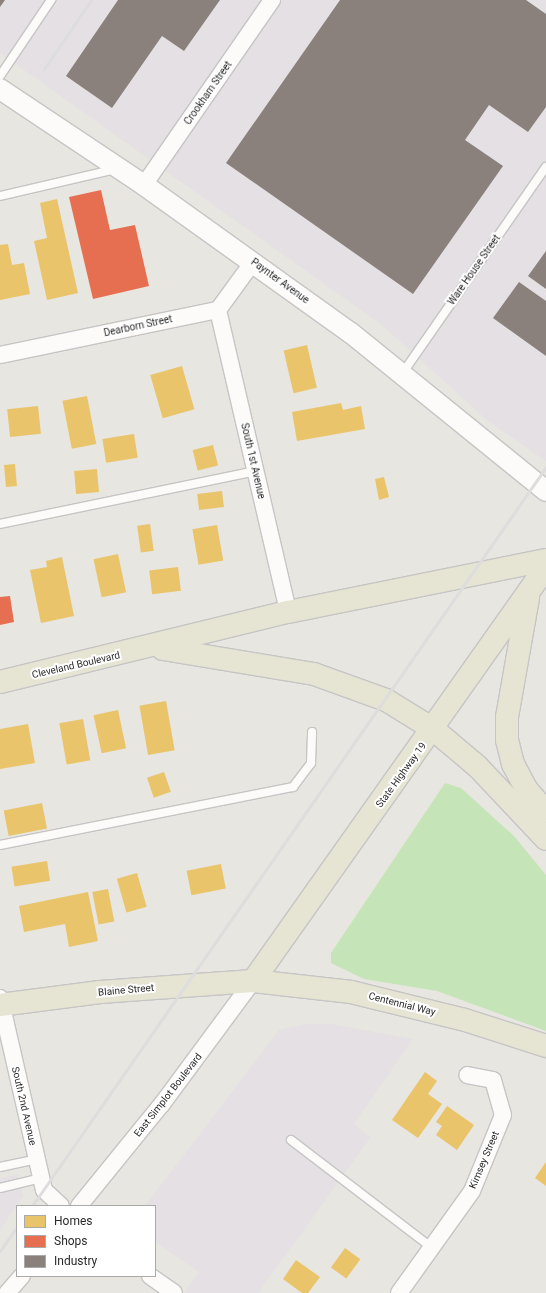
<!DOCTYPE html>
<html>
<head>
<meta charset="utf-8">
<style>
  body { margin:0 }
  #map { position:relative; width:546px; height:1293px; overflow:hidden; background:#e8e6e0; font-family:Roboto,sans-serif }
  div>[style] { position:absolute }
  .industrial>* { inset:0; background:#e4e0e3 }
  .green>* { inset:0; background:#c5e5b8 }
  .homes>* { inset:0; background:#e9c46a; transform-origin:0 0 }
  .shops>* { inset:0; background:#e76f51 }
  .industry>* { inset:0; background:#8a817c }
  .roads { filter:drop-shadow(1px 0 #c6c5c5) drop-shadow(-1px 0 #c6c5c5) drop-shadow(0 1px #c6c5c5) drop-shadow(0 -1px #c6c5c5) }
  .service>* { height:8px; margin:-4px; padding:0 4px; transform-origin:4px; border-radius:4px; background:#fcfbfa }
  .minor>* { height:16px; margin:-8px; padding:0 8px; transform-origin:8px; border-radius:8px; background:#fcfbfa }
  .tertiary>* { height:20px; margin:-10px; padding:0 10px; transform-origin:10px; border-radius:10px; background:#fcfbfa }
  .primary>* { height:22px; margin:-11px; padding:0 11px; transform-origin:11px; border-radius:11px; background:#e6e4d3 }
  .rail>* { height:3px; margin:-1.5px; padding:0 1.5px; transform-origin:1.5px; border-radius:1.5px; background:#ddddde }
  span { translate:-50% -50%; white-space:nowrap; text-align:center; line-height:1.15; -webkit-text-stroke:4px #fff; paint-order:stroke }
  .street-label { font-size:10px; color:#2a2a2a }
  .legend { position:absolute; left:16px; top:1205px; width:140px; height:72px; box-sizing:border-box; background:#fff; border:1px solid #aaa; margin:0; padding:5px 7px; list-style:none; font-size:12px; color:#2a2a2a }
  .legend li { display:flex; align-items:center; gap:8px; height:20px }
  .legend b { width:20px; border:1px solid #aaa }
</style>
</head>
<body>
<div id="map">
  <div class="industrial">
    <i style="clip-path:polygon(0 0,546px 0,546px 461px,488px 421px,382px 325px,0 53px)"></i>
    <i style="clip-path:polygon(306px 1024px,331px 1024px,413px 1039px,354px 1124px,371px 1137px,258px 1293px,184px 1293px,199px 1272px,155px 1242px,155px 1206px,145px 1206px,279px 1030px)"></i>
    <i style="clip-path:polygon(18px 1174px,23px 1196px,0 1230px,0 1178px)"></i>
  </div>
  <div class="green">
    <i style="clip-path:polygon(445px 783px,461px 788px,514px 836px,546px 875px,546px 1031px,437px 991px,364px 979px,331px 963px,331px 953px)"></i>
  </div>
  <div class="homes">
    <i style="clip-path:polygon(57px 199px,78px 293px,47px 300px,34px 241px,47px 238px,40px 203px)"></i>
    <i style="clip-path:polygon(8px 244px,12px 265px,24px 263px,30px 294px,0 300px,0 245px)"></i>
    <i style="left:307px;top:345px;width:44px;height:24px;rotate:77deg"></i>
    <i style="left:182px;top:366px;width:45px;height:33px;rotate:74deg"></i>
    <i style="left:87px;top:396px;width:49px;height:25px;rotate:79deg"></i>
    <i style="clip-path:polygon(341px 403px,343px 410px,361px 406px,365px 429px,297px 441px,292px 412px)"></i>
    <i style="left:38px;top:406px;width:28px;height:31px;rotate:84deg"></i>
    <i style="left:134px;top:434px;width:24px;height:32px;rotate:81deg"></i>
    <i style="left:213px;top:445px;width:21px;height:21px;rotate:76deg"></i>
    <i style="left:15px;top:464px;width:22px;height:11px;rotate:85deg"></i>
    <i style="left:97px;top:469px;width:23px;height:23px;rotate:85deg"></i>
    <i style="clip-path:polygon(384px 477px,389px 497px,379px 500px,375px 479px)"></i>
    <i style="left:222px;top:491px;width:16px;height:25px;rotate:83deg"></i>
    <i style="left:150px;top:524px;width:27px;height:13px;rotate:82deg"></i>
    <i style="left:217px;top:525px;width:36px;height:25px;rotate:80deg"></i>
    <i style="left:118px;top:554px;width:39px;height:25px;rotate:78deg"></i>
    <i style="clip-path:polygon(62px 557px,74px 616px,41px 623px,30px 570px,47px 567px,46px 561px)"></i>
    <i style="left:178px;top:567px;width:24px;height:29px;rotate:83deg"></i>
    <i style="left:166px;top:701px;width:50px;height:27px;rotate:80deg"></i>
    <i style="left:118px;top:710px;width:39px;height:25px;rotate:78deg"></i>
    <i style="left:83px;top:719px;width:42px;height:24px;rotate:80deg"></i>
    <i style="clip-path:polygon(28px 724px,35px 763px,0 769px,0 729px)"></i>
    <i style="left:164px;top:772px;width:21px;height:18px;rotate:71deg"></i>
    <i style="left:42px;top:803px;width:26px;height:39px;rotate:79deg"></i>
    <i style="left:47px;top:861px;width:20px;height:36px;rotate:81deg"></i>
    <i style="left:221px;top:864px;width:25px;height:35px;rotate:79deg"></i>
    <i style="left:137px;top:873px;width:35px;height:21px;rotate:74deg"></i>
    <i style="left:108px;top:889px;width:33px;height:16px;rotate:79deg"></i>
    <i style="clip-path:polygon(88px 892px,98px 941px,69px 947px,65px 924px,24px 932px,19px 906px)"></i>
    <i style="clip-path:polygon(425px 1072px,437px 1081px,428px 1094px,442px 1104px,418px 1138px,392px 1120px)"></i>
    <i style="clip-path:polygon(447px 1106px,474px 1125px,457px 1150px,436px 1135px,442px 1126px,436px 1122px)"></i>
    <i style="clip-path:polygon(546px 1162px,546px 1186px,535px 1178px)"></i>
    <i style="left:345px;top:1248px;width:19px;height:24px;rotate:36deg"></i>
    <i style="clip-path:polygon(296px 1260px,320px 1277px,308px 1293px,302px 1293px,283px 1279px)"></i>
  </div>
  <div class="shops">
    <i style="clip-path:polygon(101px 190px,110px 230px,135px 225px,149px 286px,93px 299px,69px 197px)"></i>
    <i style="clip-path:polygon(10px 596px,14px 622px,0 625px,0 597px)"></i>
  </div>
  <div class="industry">
    <i style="clip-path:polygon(0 0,5px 0,0 7px)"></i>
    <i style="clip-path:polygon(118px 0,220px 0,184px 51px,162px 36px,112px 108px,66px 76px)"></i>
    <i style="clip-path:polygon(340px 0,526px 0,546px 14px,546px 107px,528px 132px,489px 105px,465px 140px,503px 166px,413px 294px,226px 163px)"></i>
    <i style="clip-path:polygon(546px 251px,546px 289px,528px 276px)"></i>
    <i style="clip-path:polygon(519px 282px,546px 301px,546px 356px,493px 318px)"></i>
  </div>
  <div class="roads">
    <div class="service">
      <i style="left:0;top:76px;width:92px;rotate:-56.1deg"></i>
      <i style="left:0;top:196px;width:119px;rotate:-13.1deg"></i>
      <i style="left:402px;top:374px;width:252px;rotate:-55.2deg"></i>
      <i style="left:0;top:524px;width:260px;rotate:-11.7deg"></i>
      <i style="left:0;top:845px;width:299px;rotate:-11.2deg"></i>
      <i style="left:293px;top:787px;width:30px;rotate:-53deg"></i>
      <i style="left:311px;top:763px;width:31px;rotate:-88deg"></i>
      <i style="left:291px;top:1140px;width:176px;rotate:37.4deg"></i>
      <i style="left:0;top:1167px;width:38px;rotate:-12deg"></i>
      <i style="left:0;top:1188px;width:42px;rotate:-13.7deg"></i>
    </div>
    <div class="minor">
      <i style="left:144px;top:185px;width:225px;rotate:-55.3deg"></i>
      <i style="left:218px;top:310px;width:310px;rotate:76.9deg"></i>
      <i style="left:0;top:355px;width:223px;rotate:-11.7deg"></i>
      <i style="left:218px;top:310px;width:59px;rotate:-53.9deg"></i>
      <i style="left:0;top:998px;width:197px;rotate:77.1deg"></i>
      <i style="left:44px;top:1190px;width:23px;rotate:43deg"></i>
      <i style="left:79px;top:1206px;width:132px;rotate:-50.9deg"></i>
      <i style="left:162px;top:1104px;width:153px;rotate:-53.5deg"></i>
      <i style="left:150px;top:1276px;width:29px;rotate:35deg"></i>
      <i style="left:7px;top:1293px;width:23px;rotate:-49deg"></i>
      <i style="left:399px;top:1293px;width:125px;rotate:-54.4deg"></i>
      <i style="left:472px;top:1191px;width:82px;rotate:-67.8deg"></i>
      <i style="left:503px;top:1115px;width:36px;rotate:-106deg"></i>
      <i style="left:493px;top:1080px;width:26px;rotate:-169deg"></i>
    </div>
    <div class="tertiary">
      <i style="left:0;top:89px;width:173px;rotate:33.7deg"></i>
      <i style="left:144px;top:185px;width:254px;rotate:35.6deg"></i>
      <i style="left:351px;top:333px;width:251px;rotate:39deg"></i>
    </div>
    <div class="primary">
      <i style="left:528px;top:598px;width:121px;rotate:100deg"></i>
      <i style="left:507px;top:717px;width:23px;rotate:90deg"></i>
      <i style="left:507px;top:740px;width:25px;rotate:76deg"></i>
      <i style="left:513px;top:764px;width:30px;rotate:62deg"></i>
      <i style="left:527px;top:790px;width:29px;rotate:49deg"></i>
      <i style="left:163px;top:649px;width:153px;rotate:9.4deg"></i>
      <i style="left:314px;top:674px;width:77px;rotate:19.9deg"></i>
      <i style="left:386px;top:700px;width:55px;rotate:31.7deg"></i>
      <i style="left:433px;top:729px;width:57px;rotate:40.1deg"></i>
      <i style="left:477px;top:766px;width:100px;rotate:46.6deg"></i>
      <i style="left:0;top:682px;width:296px;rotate:-13.7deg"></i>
      <i style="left:288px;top:612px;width:263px;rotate:-11.4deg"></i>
      <i style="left:253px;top:981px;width:507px;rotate:-54.71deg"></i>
      <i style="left:0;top:1005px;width:101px;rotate:-7.4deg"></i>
      <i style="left:100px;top:992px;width:153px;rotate:-4.1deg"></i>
      <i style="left:253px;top:981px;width:99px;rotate:6.4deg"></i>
      <i style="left:351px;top:992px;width:117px;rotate:13.8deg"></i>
      <i style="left:465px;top:1020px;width:85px;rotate:17.8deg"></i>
    </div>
  </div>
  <div class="rail">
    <i style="left:44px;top:69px;width:83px;rotate:-55.7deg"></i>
    <i style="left:32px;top:1206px;width:900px;rotate:-55.18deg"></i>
    <i style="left:0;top:1251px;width:29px;rotate:-55deg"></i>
  </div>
  <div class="street-label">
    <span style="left:208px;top:93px;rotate:-55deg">Crookham Street</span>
    <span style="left:474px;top:270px;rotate:-55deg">Ware House Street</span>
    <span style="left:280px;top:281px;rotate:36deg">Paynter Avenue</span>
    <span style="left:138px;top:326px;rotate:-12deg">Dearborn Street</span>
    <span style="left:253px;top:461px;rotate:77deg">South 1st Avenue</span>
    <span style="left:76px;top:665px;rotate:-13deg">Cleveland Boulevard</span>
    <span style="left:401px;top:775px;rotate:-54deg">State Highway 19</span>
    <span style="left:126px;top:990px;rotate:-5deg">Blaine Street</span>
    <span style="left:402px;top:1004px;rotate:14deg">Centennial Way</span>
    <span style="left:168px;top:1095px;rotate:-52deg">East Simplot Boulevard</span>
    <span style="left:24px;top:1106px;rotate:77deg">South 2nd Avenue</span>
    <span style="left:484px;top:1160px;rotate:-67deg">Kimsey Street</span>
  </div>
  <ul class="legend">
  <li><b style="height:11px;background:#e9c46a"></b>Homes</li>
  <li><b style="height:11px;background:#e76f51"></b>Shops</li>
  <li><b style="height:11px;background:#8a817c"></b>Industry</li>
  </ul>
</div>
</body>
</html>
